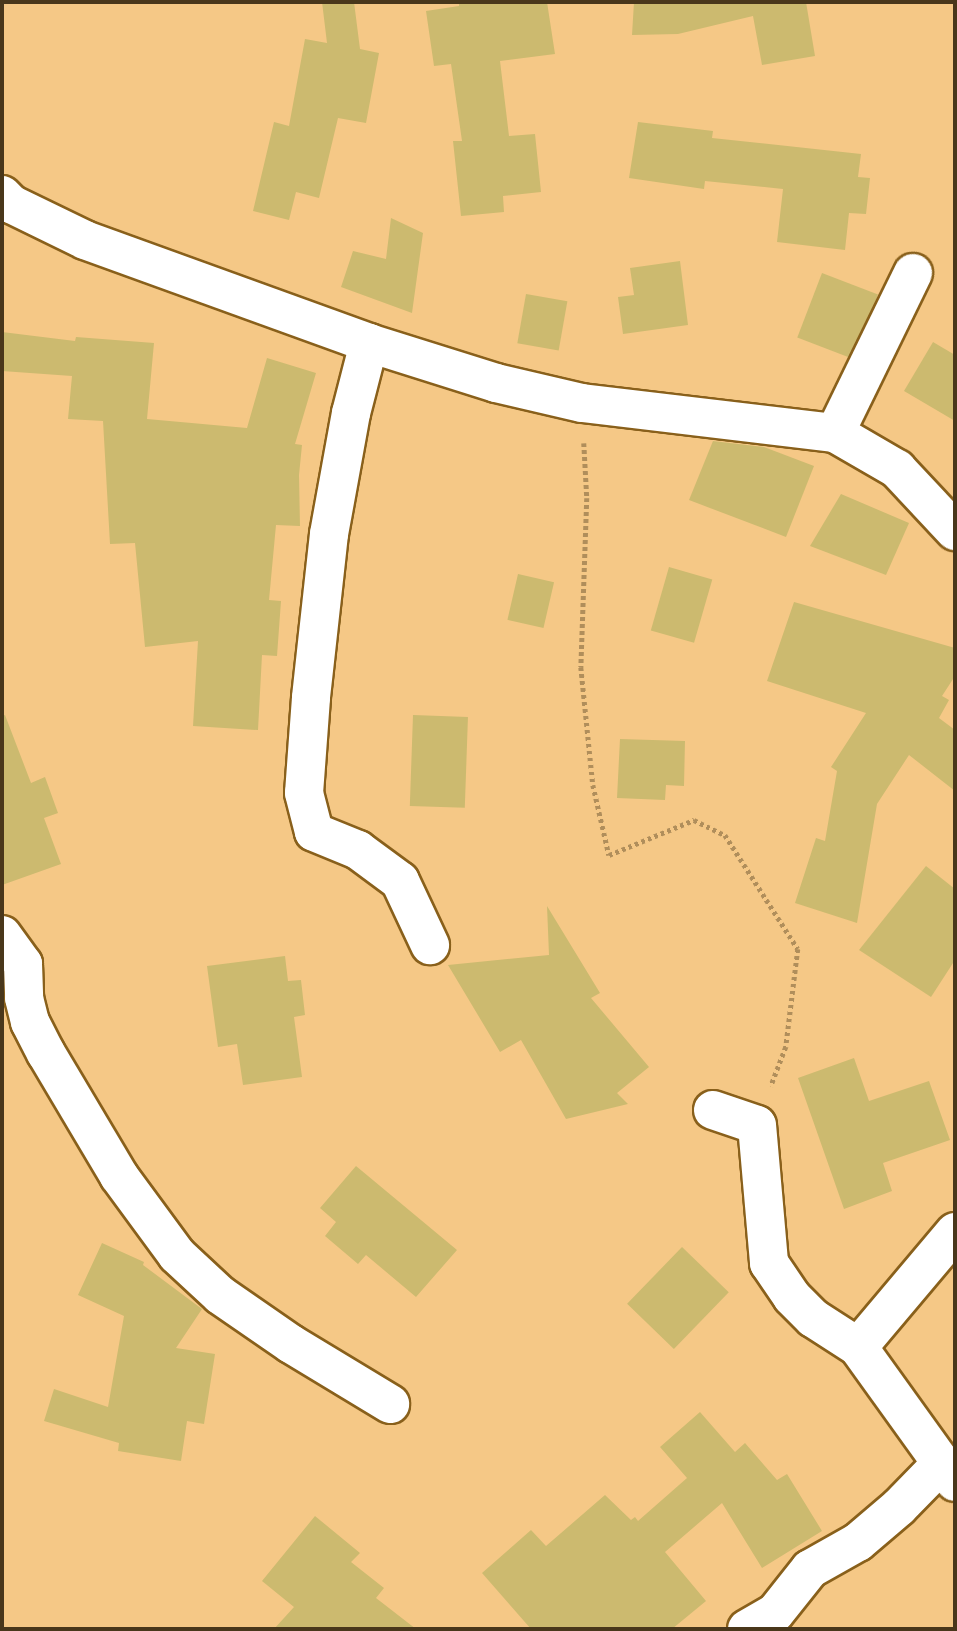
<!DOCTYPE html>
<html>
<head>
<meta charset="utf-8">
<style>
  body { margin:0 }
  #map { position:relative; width:957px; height:1631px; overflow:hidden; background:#f5c886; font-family:"Libre Baskerville",serif }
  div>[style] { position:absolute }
  .building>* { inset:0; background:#ccba6f; transform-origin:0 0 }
  .path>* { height:4.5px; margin-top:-2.25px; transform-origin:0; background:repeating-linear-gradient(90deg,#b08e5b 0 3.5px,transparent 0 7px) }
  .roads { filter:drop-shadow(2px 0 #89601b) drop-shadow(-2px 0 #89601b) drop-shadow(0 2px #89601b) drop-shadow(0 -2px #89601b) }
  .minor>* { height:38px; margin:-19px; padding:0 19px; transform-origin:19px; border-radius:19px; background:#fff }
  span { translate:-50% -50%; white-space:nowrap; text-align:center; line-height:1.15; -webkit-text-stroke:5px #fbd7a3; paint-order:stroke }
  .frame { position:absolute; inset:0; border:4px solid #49371b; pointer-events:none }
</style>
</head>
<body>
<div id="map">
  <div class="building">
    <i style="clip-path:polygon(322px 2px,354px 2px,360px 49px,379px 53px,366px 123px,338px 118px,319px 198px,296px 192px,289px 220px,253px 211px,274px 122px,289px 126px,305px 39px,327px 43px)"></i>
    <i style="clip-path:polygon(459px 2px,547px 2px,555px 54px,500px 61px,509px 136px,535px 134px,541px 192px,503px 196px,504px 212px,461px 216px,453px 141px,462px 141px,451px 64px,434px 66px,426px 11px,459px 6px)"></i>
    <i style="clip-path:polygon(634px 2px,806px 2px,815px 56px,762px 65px,753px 16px,678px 34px,632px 35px)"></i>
    <i style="clip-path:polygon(638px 122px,713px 131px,712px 138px,861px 154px,858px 177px,870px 178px,866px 214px,849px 213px,845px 250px,777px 242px,783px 189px,705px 181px,704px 189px,629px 178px)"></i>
    <i style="clip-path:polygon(391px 218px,423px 233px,412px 313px,341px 287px,353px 251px,386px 259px)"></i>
    <i style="clip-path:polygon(680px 261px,688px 325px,623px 334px,618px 297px,634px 295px,630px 268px)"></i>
    <i style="left:822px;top:273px;width:60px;height:69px;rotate:21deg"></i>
    <i style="left:526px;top:294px;width:42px;height:50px;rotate:10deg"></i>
    <i style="clip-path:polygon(2px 332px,75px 341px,76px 337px,154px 343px,147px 419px,247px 428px,267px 358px,316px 373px,295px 444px,302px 445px,299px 475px,300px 526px,276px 525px,269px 600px,281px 601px,277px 656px,262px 655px,258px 730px,193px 726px,198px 641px,145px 647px,135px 543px,110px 544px,103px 421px,68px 419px,72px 376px,2px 371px)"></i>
    <i style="clip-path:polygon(933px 342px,955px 355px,955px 421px,904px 391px)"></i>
    <i style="clip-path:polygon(713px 441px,764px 447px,814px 466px,786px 537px,689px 500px)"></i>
    <i style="clip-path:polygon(841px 494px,909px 523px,886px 575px,810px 546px)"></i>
    <i style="left:669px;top:567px;width:45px;height:66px;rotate:16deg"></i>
    <i style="left:518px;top:574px;width:37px;height:47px;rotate:13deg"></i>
    <i style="clip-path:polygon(794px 602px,955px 648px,955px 676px,942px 696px,949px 700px,939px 718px,955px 730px,955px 791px,909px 755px,877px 804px,857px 923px,795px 903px,816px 838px,825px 841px,837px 771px,831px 767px,866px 713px,767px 681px)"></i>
    <i style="clip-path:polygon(5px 715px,31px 783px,45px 777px,58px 813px,44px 818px,61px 864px,2px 885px,2px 716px)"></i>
    <i style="left:413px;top:715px;width:55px;height:91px;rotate:2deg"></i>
    <i style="clip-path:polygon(620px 739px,685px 741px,684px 786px,666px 785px,665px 800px,617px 798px)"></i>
    <i style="clip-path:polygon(926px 866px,955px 889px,955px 960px,931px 997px,859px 950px)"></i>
    <i style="clip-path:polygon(547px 906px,600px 993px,591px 998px,649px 1067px,617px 1093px,628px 1104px,566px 1119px,521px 1040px,500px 1052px,448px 965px,549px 955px)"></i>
    <i style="clip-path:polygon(285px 956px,288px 981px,301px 980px,305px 1015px,294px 1017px,302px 1077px,243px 1085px,237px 1044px,218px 1047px,207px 966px)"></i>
    <i style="clip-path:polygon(854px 1058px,869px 1101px,929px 1081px,950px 1140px,883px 1163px,892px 1191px,844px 1209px,798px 1078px)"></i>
    <i style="clip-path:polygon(356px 1166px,457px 1250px,416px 1297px,366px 1255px,358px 1264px,325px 1236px,336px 1222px,320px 1208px)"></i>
    <i style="clip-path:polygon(102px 1243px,144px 1262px,143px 1265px,202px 1309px,176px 1348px,215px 1354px,204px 1424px,187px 1421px,181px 1461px,118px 1451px,119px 1443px,44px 1421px,54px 1389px,108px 1407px,124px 1316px,78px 1295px)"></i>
    <i style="left:682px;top:1247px;width:65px;height:79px;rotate:44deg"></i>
    <i style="clip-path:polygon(700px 1412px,735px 1452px,745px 1443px,777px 1480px,787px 1474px,822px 1531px,762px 1568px,722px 1503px,665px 1552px,706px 1601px,672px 1629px,531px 1629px,482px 1573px,531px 1530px,546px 1546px,605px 1495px,631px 1520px,635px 1517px,638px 1521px,687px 1478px,660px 1447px)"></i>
    <i style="clip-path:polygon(315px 1516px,360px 1553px,351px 1562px,384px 1588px,376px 1598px,416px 1629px,274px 1629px,294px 1607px,262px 1581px)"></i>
  </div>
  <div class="path">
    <i style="left:584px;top:443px;width:55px;rotate:86.9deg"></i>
    <i style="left:587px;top:498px;width:169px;rotate:92deg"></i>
    <i style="left:581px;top:667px;width:119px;rotate:84.2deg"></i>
    <i style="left:593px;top:785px;width:72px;rotate:77.1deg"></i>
    <i style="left:609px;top:855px;width:92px;rotate:-22.4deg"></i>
    <i style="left:694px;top:820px;width:34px;rotate:26deg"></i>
    <i style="left:725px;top:835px;width:135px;rotate:57.4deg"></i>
    <i style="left:798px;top:949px;width:99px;rotate:97deg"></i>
    <i style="left:786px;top:1047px;width:42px;rotate:111deg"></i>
  </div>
  <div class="roads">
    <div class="minor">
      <i style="left:2px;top:195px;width:13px;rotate:45deg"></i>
      <i style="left:11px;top:204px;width:82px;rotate:25.9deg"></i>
      <i style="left:85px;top:240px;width:302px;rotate:19.9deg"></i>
      <i style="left:369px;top:343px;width:133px;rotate:17.5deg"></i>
      <i style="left:496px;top:383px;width:88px;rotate:13.1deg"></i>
      <i style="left:582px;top:403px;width:255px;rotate:6.8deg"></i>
      <i style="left:835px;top:433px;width:72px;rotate:30.1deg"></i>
      <i style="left:897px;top:469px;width:85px;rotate:46.9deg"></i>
      <i style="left:369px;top:343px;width:72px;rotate:104.4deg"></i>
      <i style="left:351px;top:413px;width:123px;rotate:100.3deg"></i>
      <i style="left:329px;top:534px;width:165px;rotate:96.3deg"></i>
      <i style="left:311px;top:698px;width:95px;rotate:94.2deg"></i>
      <i style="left:304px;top:793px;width:40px;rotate:75.6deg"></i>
      <i style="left:314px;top:832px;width:48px;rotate:22.2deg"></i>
      <i style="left:358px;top:850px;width:52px;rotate:36.4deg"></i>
      <i style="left:400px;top:881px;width:71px;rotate:64.9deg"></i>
      <i style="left:835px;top:433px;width:178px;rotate:-64deg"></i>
      <i style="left:2px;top:935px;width:36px;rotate:54deg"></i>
      <i style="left:23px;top:964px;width:34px;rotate:88deg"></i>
      <i style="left:24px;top:998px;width:25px;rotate:76deg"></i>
      <i style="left:30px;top:1022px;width:35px;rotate:63deg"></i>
      <i style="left:46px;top:1053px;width:143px;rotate:59.3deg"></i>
      <i style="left:119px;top:1176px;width:98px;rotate:53.7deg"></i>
      <i style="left:177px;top:1255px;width:59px;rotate:42.9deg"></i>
      <i style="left:220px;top:1295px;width:86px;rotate:34.6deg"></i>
      <i style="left:291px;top:1344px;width:116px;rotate:31.2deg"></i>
      <i style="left:713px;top:1110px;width:46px;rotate:18.8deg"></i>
      <i style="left:757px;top:1125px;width:139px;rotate:85deg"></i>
      <i style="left:769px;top:1263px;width:41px;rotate:55.9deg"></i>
      <i style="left:792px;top:1297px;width:30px;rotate:45deg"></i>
      <i style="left:813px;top:1318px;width:54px;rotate:32.8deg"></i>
      <i style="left:955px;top:1232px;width:150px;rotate:130.1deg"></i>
      <i style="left:858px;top:1347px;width:166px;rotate:54.3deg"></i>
      <i style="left:747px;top:1629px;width:32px;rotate:-30deg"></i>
      <i style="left:775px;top:1613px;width:56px;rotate:-51.5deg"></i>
      <i style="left:810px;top:1569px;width:55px;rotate:-29.4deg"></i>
      <i style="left:858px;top:1542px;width:54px;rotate:-40.5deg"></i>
      <i style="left:899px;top:1507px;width:62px;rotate:-45.7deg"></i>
    </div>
  </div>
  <div class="frame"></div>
</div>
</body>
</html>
